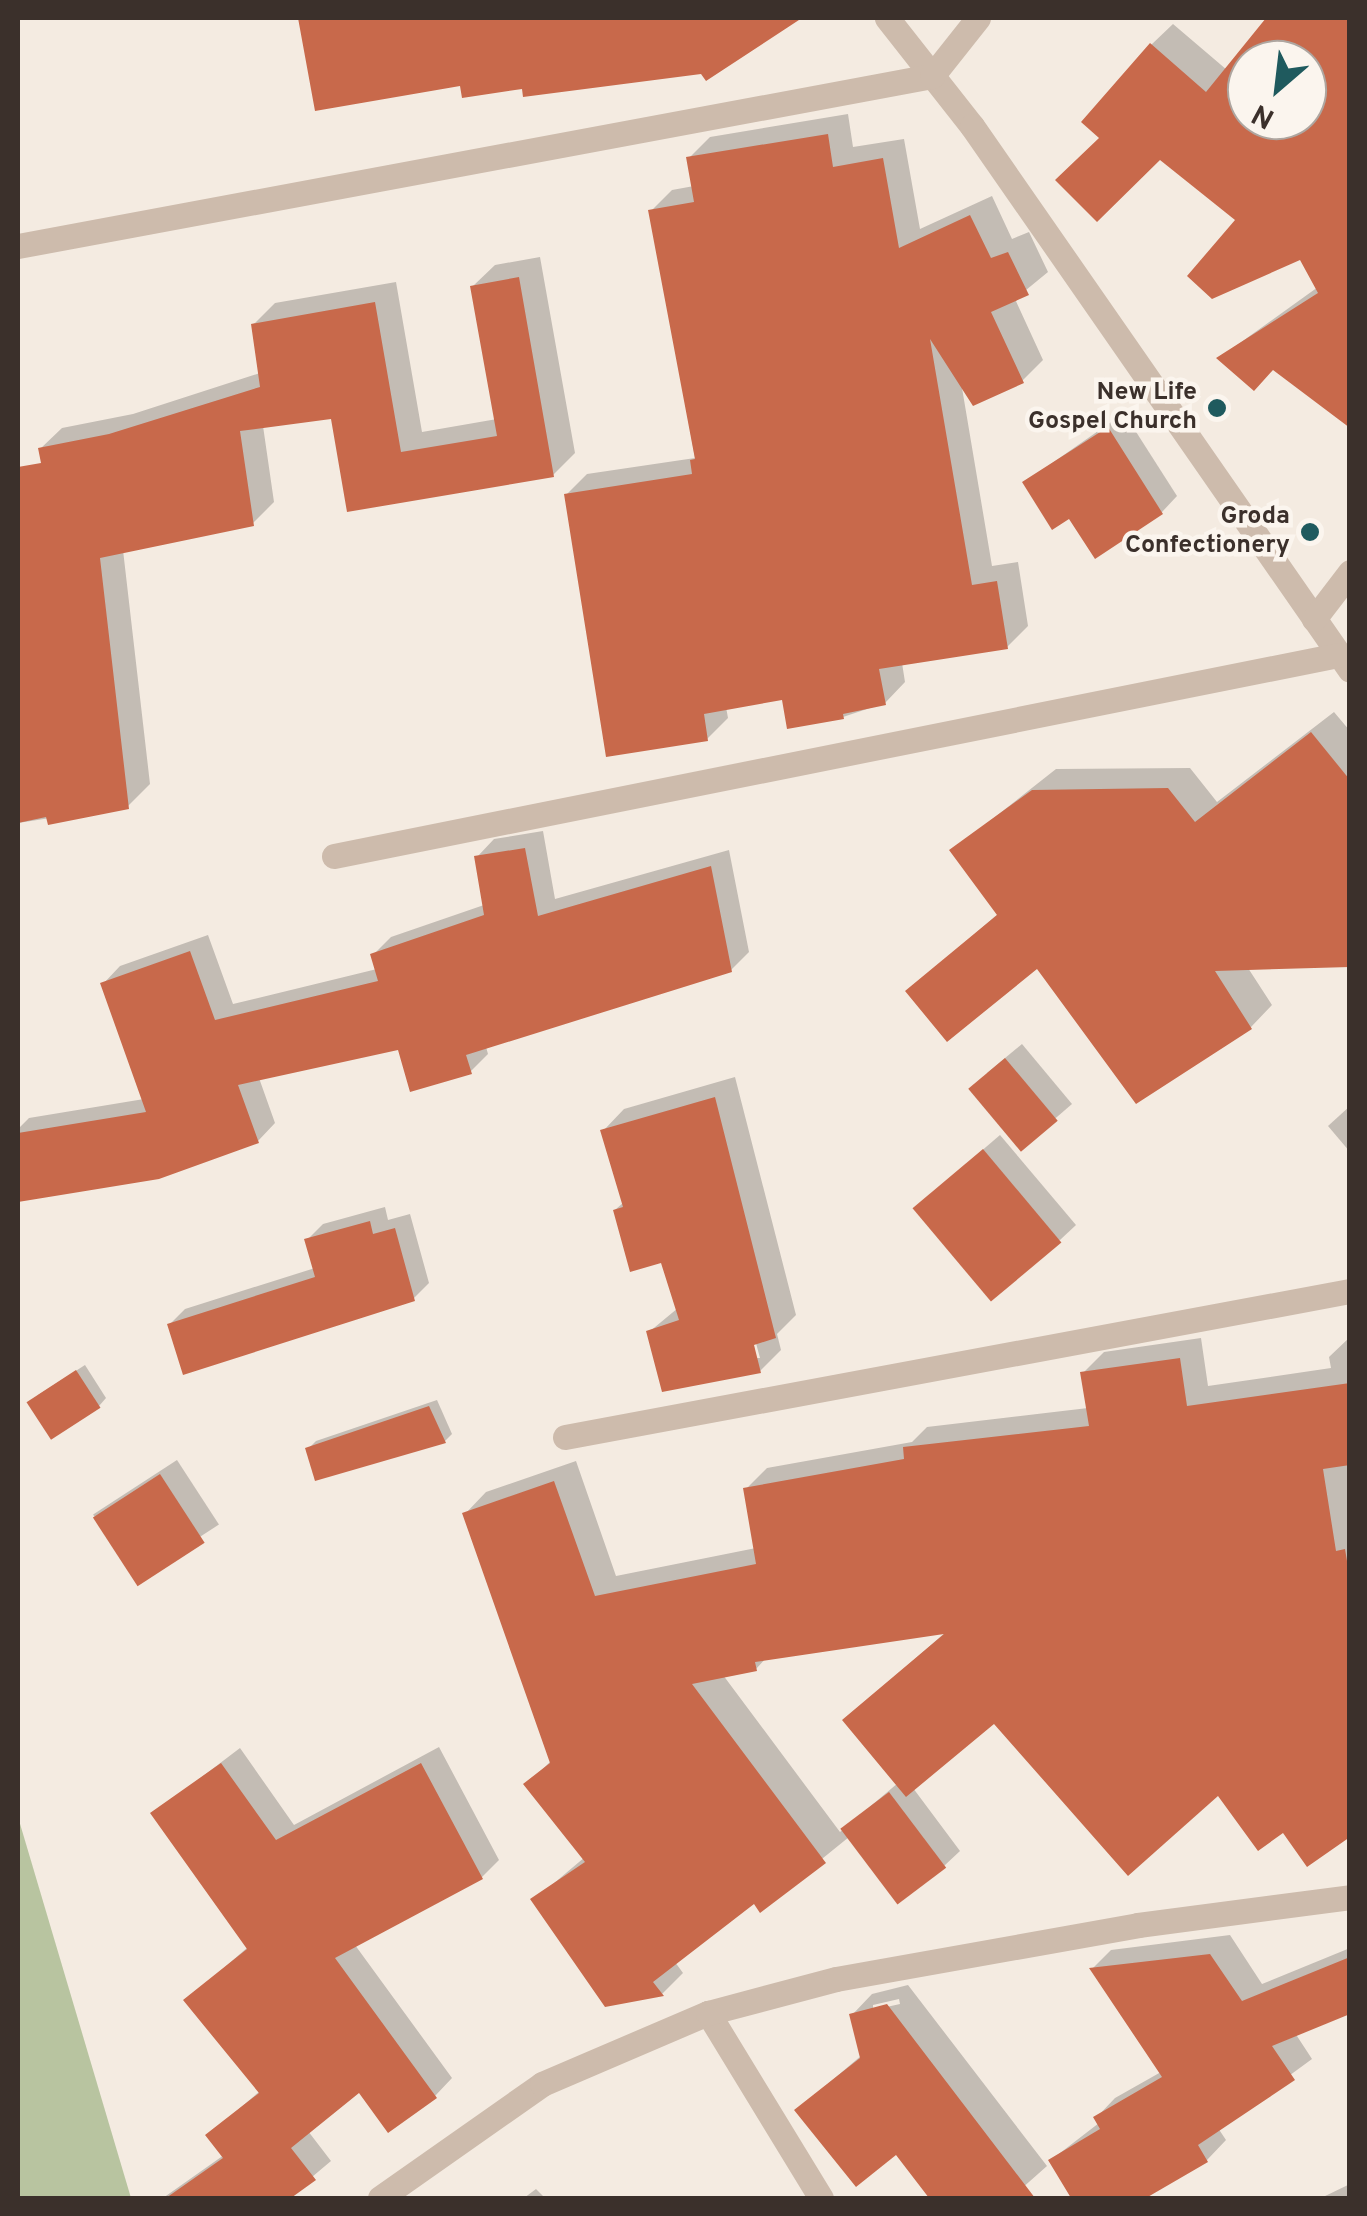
<!DOCTYPE html>
<html>
<head>
<meta charset="utf-8">
<style>
  body { margin:0 }
  #map { position:relative; width:1367px; height:2216px; overflow:hidden; background:#f4ebe1; font-family:Overpass,sans-serif }
  div>[style] { position:absolute }
  .green>* { inset:0; background:#b8c4a0 }
  .shadow>* { inset:0; background:#0003; transform-origin:0 0 }
  .building>* { inset:0; background:#c8694b; transform-origin:0 0 }
  .street>* { height:25px; margin:-12.5px; padding:0 12.5px; transform-origin:12.5px; border-radius:12.5px; background:#cdbbac }
  .dots>* { width:28px; height:28px; translate:-50% -50%; box-sizing:border-box; border:5px solid #fbf5ee; border-radius:50% }
  span { translate:-50% -50%; white-space:nowrap; text-align:center; line-height:1.15; -webkit-text-stroke:9px #fbf5ee; paint-order:stroke }
  .poi-label { font-size:25px; color:#3b302b; font-weight:700 }
  .right { translate:-100% -50%; text-align:right }
  .frame { position:absolute; inset:0; border:20px solid #3b302b; pointer-events:none }
  .north { position:absolute; left:1227px; top:40px; width:100px; height:100px; box-sizing:border-box; background:#fbf5ee; border:2px solid #aea6a0; border-radius:50%; rotate:208deg; font-size:28px; font-weight:700; line-height:40px; text-align:center; color:#3b302b }
  .north::after { content:''; display:block; margin:auto; width:35px; height:45px; background:#1f5a5e; clip-path:polygon(50% 0,100% 100%,50% 72%,0 100%) }
</style>
</head>
<body>
<div id="map">
  <div class="green">
    <i style="clip-path:polygon(18px 1817px,131px 2198px,18px 2198px)"></i>
  </div>
  <div class="shadow">
    <i style="clip-path:polygon(300px 18px,791px 18px,707px 78px,702px 71px,524px 86px,462px 83px,317px 108px)"></i>
    <i style="clip-path:polygon(evenodd,1269px 18px,1350px 18px,1350px 425px,1274px 368px,1219px 358px,1318px 287px,1301px 257px,1239px 220px,1160px 156px,1102px 137px,1151px 45px,1173px 24px,1227px 70px,1269px 18px,1247px 60px,1307px 60px,1307px 120px,1247px 120px,1247px 60px)"></i>
    <i style="clip-path:polygon(848px 114px,853px 147px,904px 139px,920px 229px,992px 196px,1012px 239px,1029px 232px,1048px 272px,1015px 299px,1043px 360px,1022px 381px,961px 382px,992px 566px,1018px 562px,1028px 626px,1007px 647px,902px 663px,905px 682px,885px 703px,843px 717px,784px 697px,726px 707px,728px 718px,707px 739px,566px 495px,587px 474px,695px 458px,651px 211px,672px 190px,694px 186px,689px 158px,710px 137px)"></i>
    <i style="clip-path:polygon(540px 257px,575px 453px,553px 475px,349px 509px,333px 416px,263px 426px,274px 502px,252px 524px,123px 550px,150px 784px,128px 806px,18px 823px,18px 721px,26px 720px,18px 682px,18px 560px,95px 543px,40px 449px,62px 428px,133px 414px,260px 373px,253px 325px,275px 303px,396px 282px,422px 432px,497px 419px,473px 286px,495px 265px)"></i>
    <i style="clip-path:polygon(1124px 413px,1177px 496px,1162px 512px,1070px 515px,1025px 482px)"></i>
    <i style="clip-path:polygon(1334px 712px,1350px 731px,1350px 925px,1248px 968px,1272px 1005px,1251px 1027px,1137px 1101px,1038px 966px,908px 991px,999px 913px,953px 850px,1056px 769px,1190px 768px,1217px 802px)"></i>
    <i style="clip-path:polygon(543px 831px,555px 899px,729px 850px,749px 952px,731px 970px,486px 1047px,488px 1054px,470px 1072px,400px 1047px,259px 1078px,275px 1123px,258px 1141px,21px 1199px,18px 1129px,29px 1118px,144px 1099px,103px 984px,120px 966px,208px 935px,233px 1004px,377px 969px,373px 955px,391px 937px,484px 905px,477px 857px,494px 839px)"></i>
    <i style="clip-path:polygon(1022px 1044px,1072px 1104px,1021px 1148px,987px 1073px)"></i>
    <i style="clip-path:polygon(evenodd,735px 1077px,796px 1315px,777px 1334px,781px 1350px,760px 1371px,649px 1332px,678px 1308px,663px 1260px,615px 1210px,624px 1202px,603px 1131px,624px 1109px,735px 1077px,753px 1332px,760px 1358px,755px 1358px,753px 1332px)"></i>
    <i style="clip-path:polygon(1350px 1106px,1350px 1152px,1328px 1126px)"></i>
    <i style="clip-path:polygon(1000px 1135px,1076px 1225px,1060px 1240px,915px 1208px)"></i>
    <i style="clip-path:polygon(385px 1207px,388px 1220px,410px 1214px,429px 1283px,413px 1299px,170px 1324px,185px 1309px,315px 1268px,307px 1240px,323px 1224px)"></i>
    <i style="clip-path:polygon(evenodd,1350px 1337px,1350px 1834px,1284px 1830px,1218px 1792px,994px 1721px,913px 1788px,960px 1851px,944px 1866px,849px 1837px,760px 1909px,754px 1901px,675px 1962px,683px 1973px,662px 1994px,534px 1900px,585px 1857px,527px 1784px,552px 1760px,465px 1514px,486px 1492px,576px 1461px,616px 1576px,756px 1548px,746px 1489px,767px 1468px,912px 1442px,927px 1427px,1088px 1408px,1083px 1373px,1104px 1352px,1201px 1338px,1208px 1386px,1331px 1368px,1329px 1357px,1350px 1337px,947px 1631px,845px 1720px,898px 1783px,840px 1832px,723px 1675px,756px 1669px,767px 1657px,947px 1631px)"></i>
    <i style="clip-path:polygon(85px 1365px,106px 1398px,99px 1406px,38px 1395px)"></i>
    <i style="clip-path:polygon(437px 1400px,452px 1434px,445px 1441px,317px 1478px,308px 1449px,316px 1441px)"></i>
    <i style="left:177px;top:1460px;width:77px;height:100px;rotate:57deg"></i>
    <i style="clip-path:polygon(439px 1747px,499px 1860px,482px 1877px,355px 1945px,452px 2078px,435px 2096px,359px 2090px,308px 2131px,331px 2161px,287px 2198px,163px 2198px,224px 2155px,208px 2135px,260px 2091px,187px 2000px,248px 1947px,153px 1814px,240px 1748px,294px 1825px)"></i>
    <i style="clip-path:polygon(1230px 1935px,1262px 1984px,1350px 1948px,1350px 2011px,1295px 2033px,1312px 2059px,1218px 2128px,1226px 2140px,1207px 2160px,1141px 2198px,1074px 2198px,1051px 2160px,1099px 2123px,1096px 2118px,1115px 2098px,1161px 2072px,1092px 1969px,1111px 1950px)"></i>
    <i style="clip-path:polygon(evenodd,908px 1985px,1047px 2166px,1011px 2198px,932px 2198px,896px 2152px,797px 2110px,862px 2055px,852px 2015px,872px 1994px,908px 1985px,899px 1999px,900px 2004px,873px 2010px,873px 2005px,899px 1999px)"></i>
    <i style="clip-path:polygon(1350px 2184px,1350px 2198px,1321px 2198px)"></i>
    <i style="clip-path:polygon(536px 2189px,545px 2198px,524px 2198px)"></i>
  </div>
  <div class="building">
    <i style="clip-path:polygon(298px 18px,802px 18px,706px 81px,701px 74px,523px 97px,522px 89px,462px 98px,460px 86px,315px 111px)"></i>
    <i style="clip-path:polygon(evenodd,1266px 18px,1350px 18px,1350px 428px,1273px 370px,1254px 391px,1216px 358px,1318px 293px,1300px 260px,1212px 299px,1187px 276px,1235px 220px,1160px 160px,1097px 222px,1055px 180px,1099px 138px,1081px 122px,1150px 43px,1206px 92px,1266px 18px,1247px 60px,1307px 60px,1307px 120px,1247px 120px,1247px 60px)"></i>
    <i style="clip-path:polygon(828px 134px,833px 167px,883px 158px,899px 248px,970px 215px,991px 258px,1008px 252px,1029px 295px,991px 312px,1024px 383px,973px 406px,930px 339px,972px 585px,997px 581px,1008px 649px,879px 669px,886px 705px,843px 714px,844px 719px,787px 729px,782px 700px,704px 714px,708px 741px,606px 757px,564px 494px,692px 474px,690px 460px,695px 459px,648px 210px,694px 202px,686px 157px)"></i>
    <i style="clip-path:polygon(519px 277px,554px 477px,347px 512px,331px 419px,240px 431px,254px 526px,100px 558px,129px 809px,48px 825px,46px 817px,18px 823px,18px 467px,41px 463px,38px 448px,109px 434px,260px 387px,251px 324px,375px 302px,401px 452px,497px 436px,470px 286px)"></i>
    <i style="clip-path:polygon(1108px 427px,1163px 514px,1095px 559px,1069px 519px,1052px 530px,1022px 482px)"></i>
    <i style="clip-path:polygon(1311px 732px,1350px 780px,1350px 967px,1215px 971px,1252px 1029px,1136px 1104px,1037px 969px,947px 1042px,905px 991px,997px 915px,949px 850px,1032px 790px,1168px 788px,1195px 822px)"></i>
    <i style="clip-path:polygon(525px 848px,538px 916px,711px 866px,732px 972px,466px 1055px,472px 1074px,410px 1092px,398px 1050px,238px 1085px,259px 1143px,159px 1179px,18px 1202px,18px 1133px,146px 1112px,100px 983px,190px 951px,215px 1020px,378px 981px,370px 954px,484px 915px,474px 856px)"></i>
    <i style="left:1005px;top:1058px;width:82px;height:48px;rotate:50deg"></i>
    <i style="clip-path:polygon(715px 1097px,776px 1338px,754px 1345px,761px 1373px,662px 1392px,646px 1331px,679px 1320px,661px 1263px,630px 1272px,613px 1210px,623px 1207px,600px 1130px)"></i>
    <i style="left:983px;top:1149px;width:122px;height:92px;rotate:50deg"></i>
    <i style="clip-path:polygon(370px 1221px,373px 1234px,395px 1228px,415px 1301px,183px 1375px,167px 1324px,315px 1277px,304px 1239px)"></i>
    <i style="clip-path:polygon(1180px 1358px,1187px 1406px,1350px 1383px,1350px 1465px,1323px 1469px,1336px 1551px,1345px 1549px,1350px 1579px,1350px 1837px,1307px 1867px,1283px 1833px,1258px 1851px,1218px 1796px,1128px 1876px,994px 1724px,906px 1797px,842px 1720px,944px 1634px,755px 1662px,757px 1671px,692px 1684px,826px 1863px,760px 1913px,754px 1904px,653px 1982px,664px 1996px,605px 2007px,530px 1899px,585px 1862px,523px 1784px,550px 1763px,462px 1513px,554px 1481px,595px 1596px,756px 1564px,743px 1488px,904px 1459px,903px 1447px,1089px 1426px,1080px 1372px)"></i>
    <i style="left:76px;top:1370px;width:45px;height:59px;rotate:57deg"></i>
    <i style="clip-path:polygon(429px 1406px,446px 1443px,315px 1481px,305px 1448px)"></i>
    <i style="left:160px;top:1474px;width:82px;height:80px;rotate:57deg"></i>
    <i style="clip-path:polygon(221px 1763px,276px 1840px,421px 1763px,483px 1879px,335px 1958px,437px 2098px,388px 2133px,359px 2093px,291px 2148px,316px 2180px,291px 2198px,166px 2198px,223px 2158px,205px 2135px,259px 2093px,183px 2000px,247px 1949px,150px 1813px)"></i>
    <i style="left:889px;top:1792px;width:95px;height:61px;rotate:53deg"></i>
    <i style="clip-path:polygon(1210px 1954px,1242px 2001px,1350px 1957px,1350px 2014px,1272px 2046px,1295px 2080px,1198px 2145px,1208px 2162px,1146px 2198px,1071px 2198px,1048px 2160px,1100px 2129px,1093px 2117px,1162px 2077px,1089px 1968px)"></i>
    <i style="clip-path:polygon(887px 2004px,1035px 2198px,929px 2198px,896px 2155px,856px 2187px,794px 2110px,860px 2058px,849px 2014px)"></i>
  </div>
  <div class="street">
    <i style="left:887px;top:18px;width:137px;rotate:51.8deg"></i>
    <i style="left:972px;top:126px;width:662px;rotate:55.21deg"></i>
    <i style="left:18px;top:246px;width:930px;rotate:-10.54deg"></i>
    <i style="left:932px;top:76px;width:74px;rotate:-51.6deg"></i>
    <i style="left:1314px;top:619px;width:59px;rotate:-52.5deg"></i>
    <i style="left:334px;top:856px;width:1024px;rotate:-11.32deg"></i>
    <i style="left:565px;top:1437px;width:798px;rotate:-10.54deg"></i>
    <i style="left:708px;top:2013px;width:217px;rotate:58.6deg"></i>
    <i style="left:380px;top:2198px;width:198px;rotate:-35.1deg"></i>
    <i style="left:542px;top:2084px;width:181px;rotate:-23.2deg"></i>
    <i style="left:708px;top:2013px;width:132px;rotate:-14.9deg"></i>
    <i style="left:836px;top:1979px;width:307px;rotate:-10.1deg"></i>
    <i style="left:1138px;top:1925px;width:214px;rotate:-7.5deg"></i>
  </div>
  <div class="dots">
    <i style="left:1217px;top:408px;background:#1f5a5e"></i>
    <i style="left:1310px;top:532px;background:#1f5a5e"></i>
  </div>
  <div class="poi-label">
    <span class="right" style="left:1197px;top:408px">New Life<br>Gospel Church</span>
    <span class="right" style="left:1290px;top:532px">Groda<br>Confectionery</span>
  </div>
  <div class="frame"></div>
  <div class="north">N</div>
</div>
</body>
</html>
